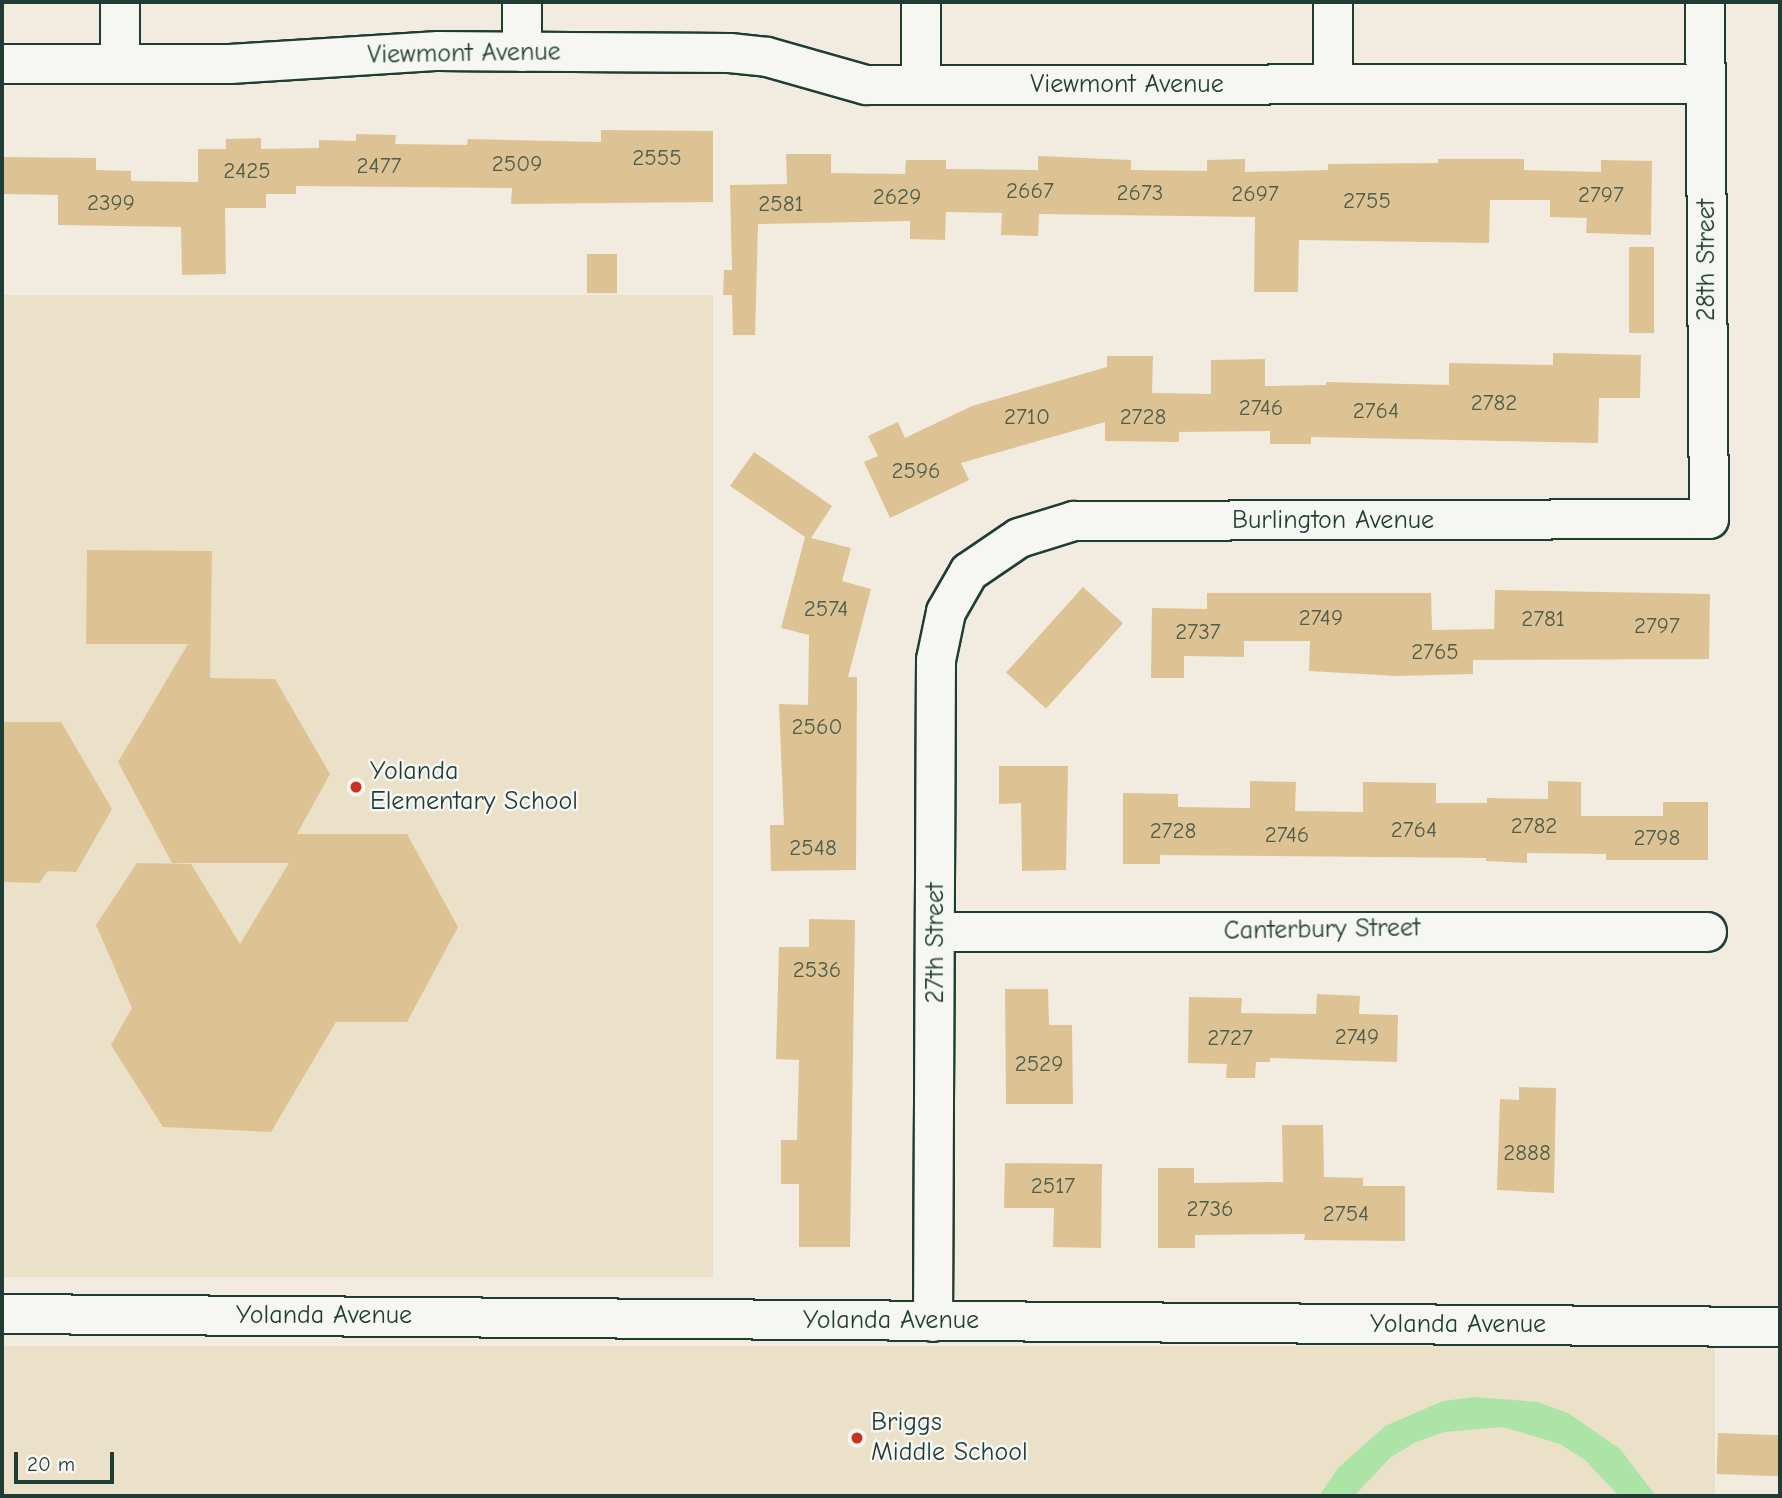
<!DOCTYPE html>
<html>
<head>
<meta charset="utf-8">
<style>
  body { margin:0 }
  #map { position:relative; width:1782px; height:1498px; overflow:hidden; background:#f1ecdf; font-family:"Comic Neue",sans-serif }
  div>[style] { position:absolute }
  .built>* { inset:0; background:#ebe0c8; transform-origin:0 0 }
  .green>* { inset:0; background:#ace4a8 }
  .building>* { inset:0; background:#ddc393; transform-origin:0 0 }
  .roads { filter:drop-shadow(2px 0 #1f3d34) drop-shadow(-2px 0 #1f3d34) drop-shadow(0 2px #1f3d34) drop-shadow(0 -2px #1f3d34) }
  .minor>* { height:38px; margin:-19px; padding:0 19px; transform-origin:19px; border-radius:19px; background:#f6f6f2 }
  .tertiary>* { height:38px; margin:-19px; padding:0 19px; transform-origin:19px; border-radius:19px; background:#f6f6f2 }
  .dots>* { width:19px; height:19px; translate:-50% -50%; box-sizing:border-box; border:4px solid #f6f6f2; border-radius:50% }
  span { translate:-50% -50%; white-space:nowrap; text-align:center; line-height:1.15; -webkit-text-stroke:5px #f6f6f2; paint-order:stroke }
  .number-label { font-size:23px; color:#4e5e4c }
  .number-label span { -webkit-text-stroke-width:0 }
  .street-label { font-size:26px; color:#1f3d34 }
  .poi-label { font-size:26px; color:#1f3d34 }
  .left { translate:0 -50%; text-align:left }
  .frame { position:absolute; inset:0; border:4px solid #1f3d34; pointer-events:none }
  .scale { position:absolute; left:14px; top:1452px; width:100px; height:32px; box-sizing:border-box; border:4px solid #1f3d34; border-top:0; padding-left:9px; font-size:21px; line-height:24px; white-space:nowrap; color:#1f3d34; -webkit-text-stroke:5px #f6f6f2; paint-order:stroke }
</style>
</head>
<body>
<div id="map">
  <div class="built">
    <i style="left:2px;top:295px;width:711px;height:982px"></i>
    <i style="left:2px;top:1346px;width:1713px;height:150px"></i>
  </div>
  <div class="green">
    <i style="clip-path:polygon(1475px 1397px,1537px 1402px,1568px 1413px,1620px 1449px,1656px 1496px,1619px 1496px,1585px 1460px,1560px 1444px,1503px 1427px,1444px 1432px,1416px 1442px,1391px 1457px,1354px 1496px,1319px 1496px,1338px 1468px,1385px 1426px,1443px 1401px)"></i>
  </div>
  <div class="building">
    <i style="clip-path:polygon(601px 130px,713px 131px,713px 202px,511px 204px,512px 188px,296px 186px,296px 194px,266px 194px,266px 208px,225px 208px,226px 274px,182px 275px,181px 227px,58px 225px,58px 195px,2px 194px,2px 157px,96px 158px,96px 170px,131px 171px,131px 181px,198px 182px,198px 149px,226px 149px,226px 139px,261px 138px,261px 149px,319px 148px,319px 140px,356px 141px,356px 134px,396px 135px,395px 144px,467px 145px,468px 139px,601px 142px)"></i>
    <i style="clip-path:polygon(786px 154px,831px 154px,831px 173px,905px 174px,906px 160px,946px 160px,946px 169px,1038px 170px,1038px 156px,1131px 160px,1131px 170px,1207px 171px,1207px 160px,1245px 159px,1245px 172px,1328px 170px,1328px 164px,1438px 163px,1438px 159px,1524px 159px,1524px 170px,1601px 172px,1601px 160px,1652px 161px,1651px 235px,1586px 233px,1587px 218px,1550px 217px,1550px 200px,1490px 200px,1489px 243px,1299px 240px,1298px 292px,1254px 292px,1255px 217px,1039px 214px,1038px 236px,1001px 235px,1002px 213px,946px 212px,945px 240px,910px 239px,910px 221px,758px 224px,755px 335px,733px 335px,732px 295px,723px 295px,724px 270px,732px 270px,730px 185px,787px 184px)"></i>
    <i style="left:1629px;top:247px;width:25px;height:86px"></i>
    <i style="left:587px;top:254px;width:30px;height:39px"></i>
    <i style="clip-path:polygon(1553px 353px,1641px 355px,1640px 398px,1599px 398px,1598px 443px,1311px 437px,1311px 444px,1270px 444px,1270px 431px,1179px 432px,1179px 442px,1105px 441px,1105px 422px,961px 463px,969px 480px,890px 518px,864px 462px,878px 456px,868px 436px,898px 422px,905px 438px,972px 406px,1107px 367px,1107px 356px,1153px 356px,1152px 393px,1211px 394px,1211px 360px,1265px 359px,1265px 386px,1326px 385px,1326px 382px,1449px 385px,1449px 363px,1553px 365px)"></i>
    <i style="clip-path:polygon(754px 452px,832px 506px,811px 538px,851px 548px,842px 581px,871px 589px,848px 677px,857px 677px,856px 870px,771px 871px,770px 825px,784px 825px,779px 704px,808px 705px,809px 635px,781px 628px,805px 537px,730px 486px)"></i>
    <i style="clip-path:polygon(87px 550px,212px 551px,210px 678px,275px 679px,330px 774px,297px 834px,407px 834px,458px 927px,407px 1022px,336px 1022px,271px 1132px,163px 1127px,111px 1045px,132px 1008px,96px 925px,137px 863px,191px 864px,240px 944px,289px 863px,172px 863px,118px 762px,188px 644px,86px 644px)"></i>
    <i style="left:1083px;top:587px;width:54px;height:115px;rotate:42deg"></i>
    <i style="clip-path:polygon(1495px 590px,1710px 594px,1709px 659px,1473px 660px,1473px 674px,1397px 676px,1309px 671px,1310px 641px,1244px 641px,1244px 657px,1184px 656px,1184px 678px,1151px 678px,1152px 608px,1207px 609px,1207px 593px,1431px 593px,1432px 630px,1494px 629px)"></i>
    <i style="clip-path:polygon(2px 722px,61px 722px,112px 809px,76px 872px,48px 871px,39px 883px,2px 882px)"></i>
    <i style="clip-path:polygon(999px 766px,1068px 766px,1066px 870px,1022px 871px,1021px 803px,999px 804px)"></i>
    <i style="clip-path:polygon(1250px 781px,1296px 782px,1295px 811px,1363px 812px,1363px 782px,1436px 783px,1436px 803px,1487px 803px,1487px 798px,1548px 799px,1548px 781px,1581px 782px,1581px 816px,1663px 816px,1663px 802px,1708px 802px,1708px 860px,1606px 860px,1606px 854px,1527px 853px,1527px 863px,1486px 861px,1486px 858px,1160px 855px,1160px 864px,1123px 864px,1123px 793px,1178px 794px,1178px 807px,1250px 808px)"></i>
    <i style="clip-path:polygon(809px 919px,855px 920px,850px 1247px,799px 1247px,799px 1184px,781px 1184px,781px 1140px,797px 1140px,799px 1060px,776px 1059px,779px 947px,809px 947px)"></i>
    <i style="clip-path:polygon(1005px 989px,1048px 989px,1049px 1025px,1072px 1025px,1073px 1104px,1006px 1104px)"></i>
    <i style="clip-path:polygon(1317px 994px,1360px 996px,1359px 1014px,1398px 1015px,1397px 1062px,1270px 1058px,1270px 1062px,1256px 1062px,1255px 1078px,1226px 1078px,1227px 1064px,1188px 1063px,1189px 997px,1242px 998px,1241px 1013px,1316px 1014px)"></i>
    <i style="clip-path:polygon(1519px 1087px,1556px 1088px,1554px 1193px,1497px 1190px,1500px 1099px,1519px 1100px)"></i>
    <i style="clip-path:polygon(1282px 1125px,1323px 1125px,1324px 1177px,1363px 1178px,1363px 1186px,1405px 1186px,1405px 1241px,1304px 1240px,1305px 1234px,1195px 1235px,1195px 1248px,1158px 1248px,1158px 1168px,1194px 1168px,1194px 1183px,1283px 1182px)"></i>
    <i style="clip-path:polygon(1005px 1163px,1102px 1164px,1101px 1248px,1053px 1247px,1054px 1208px,1004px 1208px)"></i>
    <i style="left:1718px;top:1433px;width:62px;height:41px;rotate:2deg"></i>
  </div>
  <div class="roads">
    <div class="minor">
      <i style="left:522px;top:2px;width:50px;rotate:90deg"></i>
      <i style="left:921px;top:2px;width:83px;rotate:90deg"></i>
      <i style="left:1333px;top:2px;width:82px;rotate:90deg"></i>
      <i style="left:120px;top:63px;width:61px;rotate:-90deg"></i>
      <i style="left:2px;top:64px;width:228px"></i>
      <i style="left:230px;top:64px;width:209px;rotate:-3.6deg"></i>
      <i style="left:439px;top:51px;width:291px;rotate:0.4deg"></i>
      <i style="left:730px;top:53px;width:37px;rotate:6deg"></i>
      <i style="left:767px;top:57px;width:103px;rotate:15.8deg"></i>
      <i style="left:866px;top:85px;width:839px;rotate:-0.07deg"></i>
      <i style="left:937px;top:932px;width:770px"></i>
      <i style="left:933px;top:1322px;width:662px;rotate:-89.74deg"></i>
      <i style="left:936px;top:660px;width:49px;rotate:-78.2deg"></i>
      <i style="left:946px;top:612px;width:46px;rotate:-60.1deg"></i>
      <i style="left:969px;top:572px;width:60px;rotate:-34.2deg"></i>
      <i style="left:1019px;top:538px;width:58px;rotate:-17.2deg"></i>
      <i style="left:1074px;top:521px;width:635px;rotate:-0.18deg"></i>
      <i style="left:1709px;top:519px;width:517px;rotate:-90.44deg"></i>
    </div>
    <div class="tertiary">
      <i style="left:2px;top:1314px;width:1778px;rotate:0.42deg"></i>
    </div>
  </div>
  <div class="dots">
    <i style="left:356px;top:787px;background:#c8321e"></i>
    <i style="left:857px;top:1438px;background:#c8321e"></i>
  </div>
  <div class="number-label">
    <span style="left:657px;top:158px">2555</span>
    <span style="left:517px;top:164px">2509</span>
    <span style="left:379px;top:166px">2477</span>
    <span style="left:247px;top:171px">2425</span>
    <span style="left:1030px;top:191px">2667</span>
    <span style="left:1140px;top:193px">2673</span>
    <span style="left:1255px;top:194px">2697</span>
    <span style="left:1601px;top:195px">2797</span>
    <span style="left:897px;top:197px">2629</span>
    <span style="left:1367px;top:201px">2755</span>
    <span style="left:111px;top:203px">2399</span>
    <span style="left:781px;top:204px">2581</span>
    <span style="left:1494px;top:403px">2782</span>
    <span style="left:1261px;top:408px">2746</span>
    <span style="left:1376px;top:411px">2764</span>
    <span style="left:1027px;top:417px">2710</span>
    <span style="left:1143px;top:417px">2728</span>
    <span style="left:916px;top:471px">2596</span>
    <span style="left:826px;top:609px">2574</span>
    <span style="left:1321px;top:618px">2749</span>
    <span style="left:1543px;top:619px">2781</span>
    <span style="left:1657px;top:626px">2797</span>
    <span style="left:1198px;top:632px">2737</span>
    <span style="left:1435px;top:652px">2765</span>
    <span style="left:817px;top:727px">2560</span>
    <span style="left:1534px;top:826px">2782</span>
    <span style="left:1414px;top:830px">2764</span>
    <span style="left:1173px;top:831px">2728</span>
    <span style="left:1287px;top:835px">2746</span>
    <span style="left:1657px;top:838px">2798</span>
    <span style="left:813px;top:848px">2548</span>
    <span style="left:817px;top:970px">2536</span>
    <span style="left:1357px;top:1037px">2749</span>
    <span style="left:1230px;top:1038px">2727</span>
    <span style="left:1039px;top:1064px">2529</span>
    <span style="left:1527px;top:1153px">2888</span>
    <span style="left:1053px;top:1186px">2517</span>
    <span style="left:1210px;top:1209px">2736</span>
    <span style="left:1346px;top:1214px">2754</span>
  </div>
  <div class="street-label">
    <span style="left:464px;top:54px;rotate:-1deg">Viewmont Avenue</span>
    <span style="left:1127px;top:85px">Viewmont Avenue</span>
    <span style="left:1707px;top:260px;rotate:-90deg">28th Street</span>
    <span style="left:1333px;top:521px">Burlington Avenue</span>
    <span style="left:1322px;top:930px;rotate:-1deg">Canterbury Street</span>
    <span style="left:936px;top:943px;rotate:-90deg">27th Street</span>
    <span style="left:324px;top:1316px">Yolanda Avenue</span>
    <span style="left:891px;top:1321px">Yolanda Avenue</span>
    <span style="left:1458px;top:1325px">Yolanda Avenue</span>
  </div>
  <div class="poi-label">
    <span class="left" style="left:370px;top:787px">Yolanda<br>Elementary School</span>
    <span class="left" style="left:871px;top:1438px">Briggs<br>Middle School</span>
  </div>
  <div class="frame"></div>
  <div class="scale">20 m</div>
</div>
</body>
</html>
